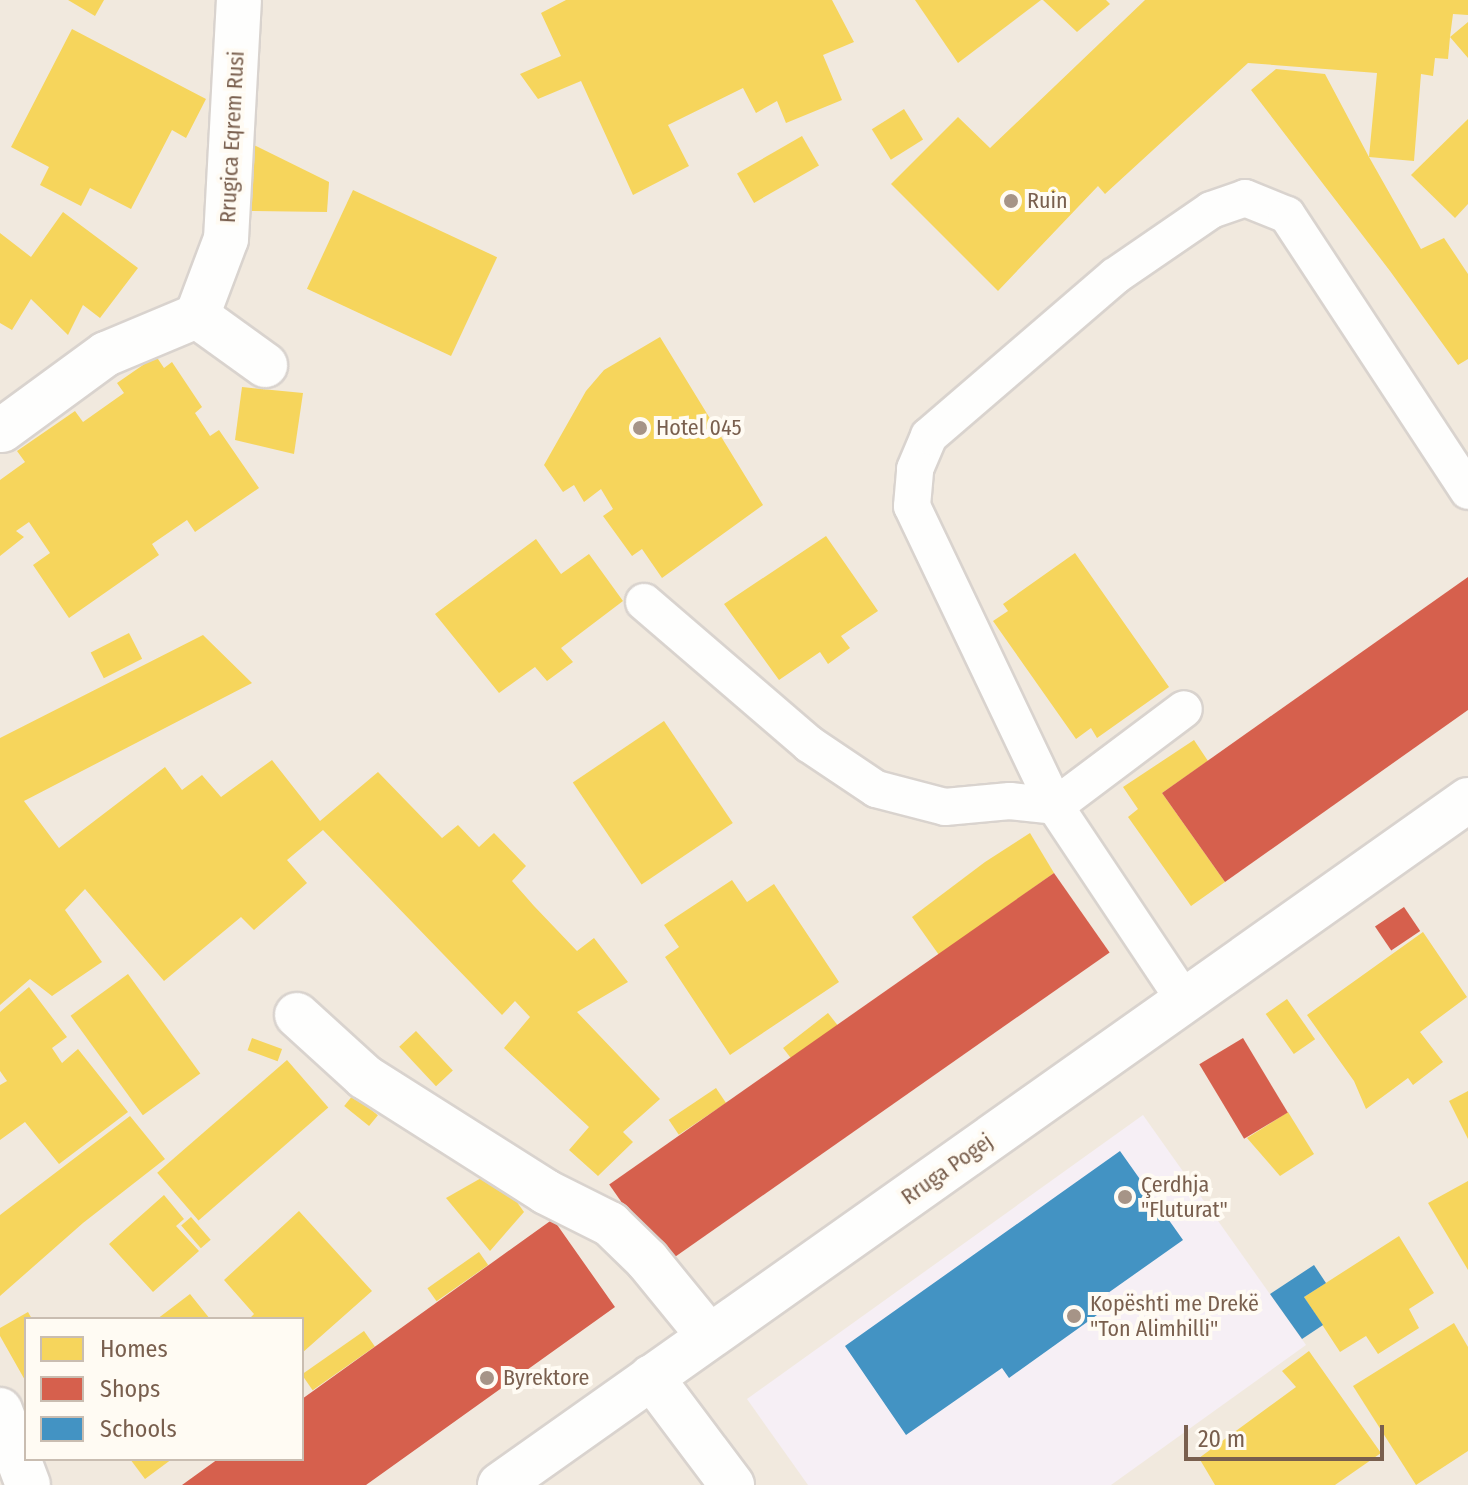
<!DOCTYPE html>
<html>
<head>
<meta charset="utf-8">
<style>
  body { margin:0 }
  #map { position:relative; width:1468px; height:1485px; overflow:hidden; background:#f9f6f0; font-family:"Fira Sans Condensed",sans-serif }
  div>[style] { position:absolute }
  .residential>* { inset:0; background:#f1e9de }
  .education>* { inset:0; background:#f6eff5 }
  .homes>* { inset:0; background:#f6d55c; transform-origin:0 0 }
  .shops>* { inset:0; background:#d6604d; transform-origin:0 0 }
  .schools>* { inset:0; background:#4393c3 }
  .roads { filter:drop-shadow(2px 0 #d9d3ce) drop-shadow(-2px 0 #d9d3ce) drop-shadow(0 2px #d9d3ce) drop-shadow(0 -2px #d9d3ce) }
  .lane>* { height:36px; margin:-18px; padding:0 18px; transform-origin:18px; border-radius:18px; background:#fefefd }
  .street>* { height:44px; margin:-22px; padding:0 22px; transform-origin:22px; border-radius:22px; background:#fefefd }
  .secondary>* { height:44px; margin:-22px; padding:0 22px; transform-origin:22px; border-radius:22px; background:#fefefd }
  .dots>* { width:22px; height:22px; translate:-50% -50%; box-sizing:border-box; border:4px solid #fffbf3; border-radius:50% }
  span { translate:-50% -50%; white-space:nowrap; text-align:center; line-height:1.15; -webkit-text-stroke:8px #fffbf3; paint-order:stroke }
  .street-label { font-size:22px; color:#795f4e }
  .poi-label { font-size:22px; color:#795f4e }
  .left { translate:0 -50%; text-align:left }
  .legend { position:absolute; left:24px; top:1317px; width:280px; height:144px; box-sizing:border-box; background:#fffbf3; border:2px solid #c9bdb1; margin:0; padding:10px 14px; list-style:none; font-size:24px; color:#795f4e }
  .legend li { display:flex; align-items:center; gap:16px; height:40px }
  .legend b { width:40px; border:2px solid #c9bdb1 }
  .scale { position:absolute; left:1184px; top:1425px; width:200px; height:36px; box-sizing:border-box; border:4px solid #795f4e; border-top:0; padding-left:10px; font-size:24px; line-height:28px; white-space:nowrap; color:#795f4e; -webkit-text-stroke:6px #fffbf3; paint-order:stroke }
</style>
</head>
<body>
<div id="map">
  <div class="residential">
    <i style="clip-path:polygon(evenodd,0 0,1468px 0,1468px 1485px,0 1485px,0 0,26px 1319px,302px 1319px,302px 1459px,26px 1459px,26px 1319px)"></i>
  </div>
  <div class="education">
    <i style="clip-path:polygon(1143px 1115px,1306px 1345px,1111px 1485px,808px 1485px,747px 1399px)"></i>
  </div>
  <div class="homes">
    <i style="clip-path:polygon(68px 0,104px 0,95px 16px)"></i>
    <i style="clip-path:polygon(566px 0,832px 0,854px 42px,823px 55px,842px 100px,786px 123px,777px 101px,756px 113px,743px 88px,668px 125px,689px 166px,633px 195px,581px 81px,538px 99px,520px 74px,561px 56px,541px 13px)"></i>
    <i style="clip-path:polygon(915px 0,1041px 0,958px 63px)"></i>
    <i style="clip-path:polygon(1043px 0,1106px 0,1110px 4px,1077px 32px)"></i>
    <i style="clip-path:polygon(1145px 0,1468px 0,1468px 15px,1453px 14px,1450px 37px,1468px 22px,1468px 58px,1450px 37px,1448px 59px,1435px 58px,1433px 76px,1421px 74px,1414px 161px,1369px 157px,1421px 249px,1444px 238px,1468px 274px,1468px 359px,1458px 365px,1390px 271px,1251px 90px,1276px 69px,1325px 74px,1369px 157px,1377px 73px,1248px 63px,1105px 194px,1098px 186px,998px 291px,891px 184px,958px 117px,990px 148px)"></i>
    <i style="clip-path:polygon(72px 29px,206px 99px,186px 138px,172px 130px,131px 209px,90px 188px,81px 206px,40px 185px,49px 167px,11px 147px)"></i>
    <i style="left:904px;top:109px;width:36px;height:38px;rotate:58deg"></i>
    <i style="clip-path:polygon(1468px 119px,1468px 204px,1455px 218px,1411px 175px)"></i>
    <i style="left:802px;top:136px;width:34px;height:75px;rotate:60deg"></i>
    <i style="clip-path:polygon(248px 142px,329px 182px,327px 212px,251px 211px)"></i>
    <i style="left:353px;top:190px;width:159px;height:109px;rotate:25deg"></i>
    <i style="clip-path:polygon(63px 212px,138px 268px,100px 318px,83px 305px,68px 335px,31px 299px,12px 330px,0 323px,0 233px,31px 257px)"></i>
    <i style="clip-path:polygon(660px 337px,763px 505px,662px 578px,642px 549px,632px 556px,603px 516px,613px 509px,601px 489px,584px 502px,574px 485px,563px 492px,544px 465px,586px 391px,604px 370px)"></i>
    <i style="clip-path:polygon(156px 356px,164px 368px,172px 362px,202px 407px,195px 413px,210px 436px,219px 430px,259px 488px,195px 532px,187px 520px,152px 544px,159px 555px,69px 618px,33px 565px,50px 553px,29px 522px,16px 531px,24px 537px,0 556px,0 480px,25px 462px,17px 451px,75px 411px,83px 422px,124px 393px,117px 383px)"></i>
    <i style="clip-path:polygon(242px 387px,303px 393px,294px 454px,235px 440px)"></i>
    <i style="clip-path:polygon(826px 536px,878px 611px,841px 636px,850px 648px,828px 664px,820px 652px,779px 680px,724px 604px)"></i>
    <i style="clip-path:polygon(536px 539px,561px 574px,589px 554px,623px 601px,561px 648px,573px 662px,547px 681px,535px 667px,499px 693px,435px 614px)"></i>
    <i style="clip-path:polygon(1075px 553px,1169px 687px,1097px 738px,1091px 728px,1076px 739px,993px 621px,1008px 611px,1003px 604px)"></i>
    <i style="left:129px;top:633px;width:29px;height:43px;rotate:63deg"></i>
    <i style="clip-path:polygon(203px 635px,252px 683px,24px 801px,59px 848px,165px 767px,182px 790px,202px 775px,221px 797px,272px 760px,320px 821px,378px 772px,442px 838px,458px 825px,479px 847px,494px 833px,526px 866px,512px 881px,534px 906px,577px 951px,594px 938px,628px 982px,577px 1012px,660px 1099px,623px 1132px,633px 1142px,598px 1176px,569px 1150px,589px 1127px,504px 1048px,530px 1017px,515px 1001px,502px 1015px,323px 830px,287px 860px,307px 883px,254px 930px,241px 917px,164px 981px,85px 889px,65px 910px,102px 962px,52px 996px,30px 979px,0 1005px,0 738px)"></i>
    <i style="left:664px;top:721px;width:123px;height:110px;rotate:56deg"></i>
    <i style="clip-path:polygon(1194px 740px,1208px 761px,1162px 793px,1225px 882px,1191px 906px,1128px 817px,1138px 809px,1123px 787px)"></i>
    <i style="clip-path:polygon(1030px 833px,1054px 873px,939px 955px,912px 917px,985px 862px)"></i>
    <i style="clip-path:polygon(732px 880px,747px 902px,774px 884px,839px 982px,730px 1055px,665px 957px,679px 947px,664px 925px)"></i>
    <i style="clip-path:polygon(1423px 932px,1467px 997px,1420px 1032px,1443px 1062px,1413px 1085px,1408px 1078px,1366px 1109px,1354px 1081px,1307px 1015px)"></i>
    <i style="left:128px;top:974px;width:123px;height:71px;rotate:54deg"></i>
    <i style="clip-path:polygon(29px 987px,67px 1037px,52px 1048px,62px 1063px,78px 1049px,128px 1112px,59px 1164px,25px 1122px,0 1140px,0 1085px,7px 1081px,0 1071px,0 1012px)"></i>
    <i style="left:1287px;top:999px;width:49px;height:26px;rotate:55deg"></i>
    <i style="left:828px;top:1013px;width:16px;height:57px;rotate:52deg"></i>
    <i style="left:416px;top:1031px;width:54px;height:23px;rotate:47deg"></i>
    <i style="left:252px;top:1038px;width:32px;height:13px;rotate:20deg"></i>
    <i style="left:287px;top:1060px;width:63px;height:172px;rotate:49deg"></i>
    <i style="left:716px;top:1088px;width:18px;height:57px;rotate:56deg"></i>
    <i style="clip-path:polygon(1468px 1091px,1468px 1139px,1449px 1101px)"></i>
    <i style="left:353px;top:1095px;width:32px;height:14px;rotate:39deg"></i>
    <i style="clip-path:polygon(1288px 1112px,1314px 1154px,1280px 1176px,1247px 1138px)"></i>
    <i style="clip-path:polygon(130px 1116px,165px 1159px,83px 1223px,0 1296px,0 1215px)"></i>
    <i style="clip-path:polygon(483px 1177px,504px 1184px,524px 1212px,490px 1251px,446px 1198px)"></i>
    <i style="clip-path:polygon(1468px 1181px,1468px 1270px,1428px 1203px)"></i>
    <i style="clip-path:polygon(164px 1195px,184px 1219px,176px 1226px,199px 1251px,153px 1292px,109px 1244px)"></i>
    <i style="clip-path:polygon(299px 1211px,372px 1291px,302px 1353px,302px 1319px,249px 1319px,254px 1314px,224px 1280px)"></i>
    <i style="left:191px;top:1217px;width:30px;height:13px;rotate:49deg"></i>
    <i style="clip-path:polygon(1399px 1236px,1434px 1293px,1409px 1309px,1419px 1328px,1378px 1354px,1366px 1336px,1340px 1352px,1304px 1297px)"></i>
    <i style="left:479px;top:1252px;width:16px;height:63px;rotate:55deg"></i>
    <i style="clip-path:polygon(190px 1294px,210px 1319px,157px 1319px,169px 1310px)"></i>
    <i style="clip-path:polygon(28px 1312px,32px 1319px,26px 1319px,26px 1382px,0 1336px,0 1328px)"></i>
    <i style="clip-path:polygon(1454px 1323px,1468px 1347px,1468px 1451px,1416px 1485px,1353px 1386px)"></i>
    <i style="left:364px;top:1331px;width:19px;height:76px;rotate:55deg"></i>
    <i style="clip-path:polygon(1309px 1351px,1381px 1453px,1335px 1485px,1215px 1485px,1199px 1458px,1296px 1387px,1282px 1371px)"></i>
    <i style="clip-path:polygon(130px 1459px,172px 1459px,145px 1479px)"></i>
  </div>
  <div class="shops">
    <i style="clip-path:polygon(1468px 577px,1468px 710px,1225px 882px,1162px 793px)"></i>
    <i style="left:1054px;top:873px;width:97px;height:543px;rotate:55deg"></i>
    <i style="left:1404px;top:907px;width:29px;height:35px;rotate:56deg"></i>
    <i style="left:1243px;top:1038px;width:87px;height:51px;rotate:59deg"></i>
    <i style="clip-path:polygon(553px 1219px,615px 1307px,366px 1485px,182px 1485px,218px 1459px,302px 1459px,302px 1399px)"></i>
  </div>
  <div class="schools">
    <i style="clip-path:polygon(1120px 1151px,1183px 1240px,1091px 1305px,1097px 1315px,1009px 1378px,1002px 1368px,906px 1435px,845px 1346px)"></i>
    <i style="clip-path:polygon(1314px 1265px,1326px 1283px,1304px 1297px,1323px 1325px,1302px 1339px,1270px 1294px)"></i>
  </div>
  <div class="roads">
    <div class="lane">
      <i style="left:644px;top:602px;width:218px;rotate:40.7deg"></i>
      <i style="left:809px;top:744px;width:81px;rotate:33.9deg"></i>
      <i style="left:876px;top:789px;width:71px;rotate:14.6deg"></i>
      <i style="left:945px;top:807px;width:65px;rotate:-5.3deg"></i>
      <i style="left:1010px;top:801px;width:45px;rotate:6.3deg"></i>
      <i style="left:1055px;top:806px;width:161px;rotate:-36.9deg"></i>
      <i style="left:1185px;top:1001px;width:234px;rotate:-123.7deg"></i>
      <i style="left:1055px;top:806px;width:332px;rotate:-115.5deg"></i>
      <i style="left:912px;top:506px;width:37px;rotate:-85deg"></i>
      <i style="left:915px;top:469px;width:36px;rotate:-67deg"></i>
      <i style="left:929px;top:436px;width:245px;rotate:-40.7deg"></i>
      <i style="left:1115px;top:276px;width:116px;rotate:-34.5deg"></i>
      <i style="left:1211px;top:210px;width:36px;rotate:-19deg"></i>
      <i style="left:1245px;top:198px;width:45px;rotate:22deg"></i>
      <i style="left:1287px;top:215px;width:330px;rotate:56.7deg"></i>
    </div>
    <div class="street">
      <i style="left:197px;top:316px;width:84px;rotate:35.8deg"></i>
      <i style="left:2px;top:430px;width:129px;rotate:-36.2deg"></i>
      <i style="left:106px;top:354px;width:99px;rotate:-22.7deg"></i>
      <i style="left:197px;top:316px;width:82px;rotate:-69.4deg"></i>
      <i style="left:226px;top:239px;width:239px;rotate:-86.9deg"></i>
      <i style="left:297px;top:1015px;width:92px;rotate:42.4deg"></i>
      <i style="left:365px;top:1077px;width:214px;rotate:32.4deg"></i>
      <i style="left:546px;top:1192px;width:72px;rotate:26.6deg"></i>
      <i style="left:610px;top:1224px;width:52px;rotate:44.2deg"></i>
      <i style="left:647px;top:1260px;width:98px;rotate:50.8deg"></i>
      <i style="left:651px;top:1377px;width:135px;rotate:53.1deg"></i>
      <i style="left:0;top:1410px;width:80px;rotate:69.5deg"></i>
    </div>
    <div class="secondary">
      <i style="left:500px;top:1485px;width:1186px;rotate:-35.28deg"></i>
    </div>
  </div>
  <div class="dots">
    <i style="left:1011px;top:201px;background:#a69487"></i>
    <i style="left:640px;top:428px;background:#a69487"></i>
    <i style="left:1125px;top:1197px;background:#a69487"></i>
    <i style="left:1074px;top:1316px;background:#a69487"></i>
    <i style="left:487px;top:1378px;background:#a69487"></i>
  </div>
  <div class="street-label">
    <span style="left:232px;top:137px;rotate:-87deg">Rrugica Eqrem Rusi</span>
    <span style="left:947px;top:1169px;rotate:-35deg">Rruga Pogej</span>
  </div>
  <div class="poi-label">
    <span class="left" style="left:1027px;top:201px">Ruin</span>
    <span class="left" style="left:656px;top:428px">Hotel 045</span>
    <span class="left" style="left:1141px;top:1197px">Çerdhja<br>"Fluturat"</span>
    <span class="left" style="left:1090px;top:1316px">Kopështi me Drekë<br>"Ton Alimhilli"</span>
    <span class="left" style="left:503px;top:1378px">Byrektore</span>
  </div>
  <ul class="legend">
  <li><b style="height:22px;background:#f6d55c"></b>Homes</li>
  <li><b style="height:22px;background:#d6604d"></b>Shops</li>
  <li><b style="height:22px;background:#4393c3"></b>Schools</li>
  </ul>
  <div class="scale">20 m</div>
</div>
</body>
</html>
